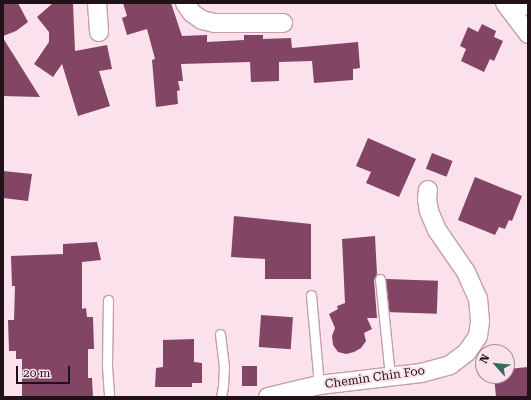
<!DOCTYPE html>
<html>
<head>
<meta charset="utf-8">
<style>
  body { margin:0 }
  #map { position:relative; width:531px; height:400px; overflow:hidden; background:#fae1ec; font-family:"Roboto Serif",serif }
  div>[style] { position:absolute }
  .building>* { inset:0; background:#824563; transform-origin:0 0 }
  .roads { filter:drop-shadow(1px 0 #c49daf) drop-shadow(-1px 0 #c49daf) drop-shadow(0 1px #c49daf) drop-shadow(0 -1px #c49daf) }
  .service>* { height:9px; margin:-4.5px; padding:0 4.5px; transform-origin:4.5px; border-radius:4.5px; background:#fff }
  .minor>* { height:18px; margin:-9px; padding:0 9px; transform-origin:9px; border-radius:9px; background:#fff }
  span { translate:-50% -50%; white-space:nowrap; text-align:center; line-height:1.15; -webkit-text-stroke:4px #fae1ec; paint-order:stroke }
  .street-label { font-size:12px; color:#201218 }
  .frame { position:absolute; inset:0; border:4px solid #201218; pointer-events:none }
  .north { position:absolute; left:475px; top:344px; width:40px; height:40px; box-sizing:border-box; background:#fae1ec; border:1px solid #a38e97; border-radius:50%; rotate:297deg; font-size:11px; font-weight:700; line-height:16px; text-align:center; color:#201218 }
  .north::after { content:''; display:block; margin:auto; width:14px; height:18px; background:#326f5c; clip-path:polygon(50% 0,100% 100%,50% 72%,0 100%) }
  .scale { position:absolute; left:16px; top:366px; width:54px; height:18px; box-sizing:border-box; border:2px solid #201218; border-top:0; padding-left:5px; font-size:12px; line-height:14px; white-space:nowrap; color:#201218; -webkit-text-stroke:3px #fae1ec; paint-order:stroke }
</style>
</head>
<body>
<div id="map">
  <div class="building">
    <i style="clip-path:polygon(3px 3px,18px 3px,28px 22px,16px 31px,3px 36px)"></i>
    <i style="clip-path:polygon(53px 3px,73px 3px,75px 51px,107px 45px,112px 69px,99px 71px,110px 106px,78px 116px,62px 64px,53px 77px,34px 64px,49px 42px,49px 32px,37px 17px)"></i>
    <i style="clip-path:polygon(123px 3px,171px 3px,182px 36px,207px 35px,207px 42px,244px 40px,244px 35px,263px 35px,263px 39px,291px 38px,292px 48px,358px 42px,360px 68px,353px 69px,353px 80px,314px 83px,312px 61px,279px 62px,279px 81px,251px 82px,250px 62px,181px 64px,183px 81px,178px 81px,180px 90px,177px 91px,178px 104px,156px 107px,152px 60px,155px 59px,147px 29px,127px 35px,122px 18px,127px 16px)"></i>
    <i style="clip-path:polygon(482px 24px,496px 31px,494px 37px,503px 41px,494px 61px,490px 59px,484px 72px,461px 61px,466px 49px,460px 46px,468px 27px,478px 32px)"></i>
    <i style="clip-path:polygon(3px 38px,40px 97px,3px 96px)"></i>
    <i style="clip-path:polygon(368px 138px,416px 159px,399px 197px,366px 183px,371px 172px,356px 166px)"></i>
    <i style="left:432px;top:153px;width:22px;height:17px;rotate:21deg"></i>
    <i style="clip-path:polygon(3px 171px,32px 174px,28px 201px,3px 198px)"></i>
    <i style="clip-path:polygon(475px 177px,522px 196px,512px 221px,509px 220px,505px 229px,499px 227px,495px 235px,458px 220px)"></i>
    <i style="clip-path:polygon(234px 216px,311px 224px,311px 279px,265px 279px,265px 259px,231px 257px)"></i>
    <i style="clip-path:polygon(375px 236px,377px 274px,374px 280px,377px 318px,367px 318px,372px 329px,364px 333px,366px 341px,361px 348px,354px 352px,346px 354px,338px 352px,333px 345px,332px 336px,335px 328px,329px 314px,338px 309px,337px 306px,345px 303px,342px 239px)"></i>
    <i style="clip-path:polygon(97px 242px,101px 260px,82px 262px,82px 309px,86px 308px,87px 317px,93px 317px,94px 349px,88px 349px,88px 378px,92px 378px,93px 397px,22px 397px,22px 359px,16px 359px,16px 351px,9px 351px,8px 320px,14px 320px,15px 286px,12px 286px,11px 256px,63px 254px,63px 244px)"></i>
    <i style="left:386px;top:279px;width:52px;height:33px;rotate:2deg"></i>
    <i style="left:261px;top:315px;width:32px;height:32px;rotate:4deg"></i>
    <i style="clip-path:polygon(194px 339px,194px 362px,202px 363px,202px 383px,192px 383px,192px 387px,155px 387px,156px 368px,163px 367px,163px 340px)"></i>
    <i style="left:257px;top:366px;width:20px;height:15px;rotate:90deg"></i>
    <i style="clip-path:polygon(528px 367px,528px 397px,496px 397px,494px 376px,507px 376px,507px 369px)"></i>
  </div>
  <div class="roads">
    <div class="service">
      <i style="left:380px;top:279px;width:98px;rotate:84.1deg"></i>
      <i style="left:311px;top:295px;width:90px;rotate:84.9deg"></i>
      <i style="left:108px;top:300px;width:66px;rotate:90.9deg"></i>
      <i style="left:107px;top:366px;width:31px;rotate:86deg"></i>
      <i style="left:220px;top:334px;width:33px;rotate:83deg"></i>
      <i style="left:224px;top:367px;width:19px;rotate:93deg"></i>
      <i style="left:223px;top:386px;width:11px;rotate:100deg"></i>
    </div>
    <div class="minor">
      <i style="left:97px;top:3px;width:29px;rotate:86deg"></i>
      <i style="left:185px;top:3px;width:12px;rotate:55deg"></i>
      <i style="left:192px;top:13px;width:12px;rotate:35deg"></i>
      <i style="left:202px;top:20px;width:13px;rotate:13deg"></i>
      <i style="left:215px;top:23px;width:68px"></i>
      <i style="left:505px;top:3px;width:39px;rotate:53deg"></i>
      <i style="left:525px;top:3px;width:4px;rotate:45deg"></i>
      <i style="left:268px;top:397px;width:52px;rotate:-13.2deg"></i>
      <i style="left:319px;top:385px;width:103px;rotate:-6.7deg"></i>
      <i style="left:421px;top:373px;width:30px;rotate:-15deg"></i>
      <i style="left:450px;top:365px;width:21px;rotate:-37deg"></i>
      <i style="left:467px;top:352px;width:19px;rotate:-55deg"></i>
      <i style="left:478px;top:336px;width:15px;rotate:-82deg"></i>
      <i style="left:480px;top:321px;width:22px;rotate:-95deg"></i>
      <i style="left:478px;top:299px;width:30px;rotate:-114deg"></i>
      <i style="left:466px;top:272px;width:51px;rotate:-124.6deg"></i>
      <i style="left:437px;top:230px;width:21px;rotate:-113deg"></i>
      <i style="left:429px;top:211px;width:13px;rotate:-99deg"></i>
      <i style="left:427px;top:198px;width:8px;rotate:-83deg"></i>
    </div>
  </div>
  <div class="street-label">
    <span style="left:375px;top:378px;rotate:-8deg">Chemin Chin Foo</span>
  </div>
  <div class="frame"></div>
  <div class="north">N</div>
  <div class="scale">20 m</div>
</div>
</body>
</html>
